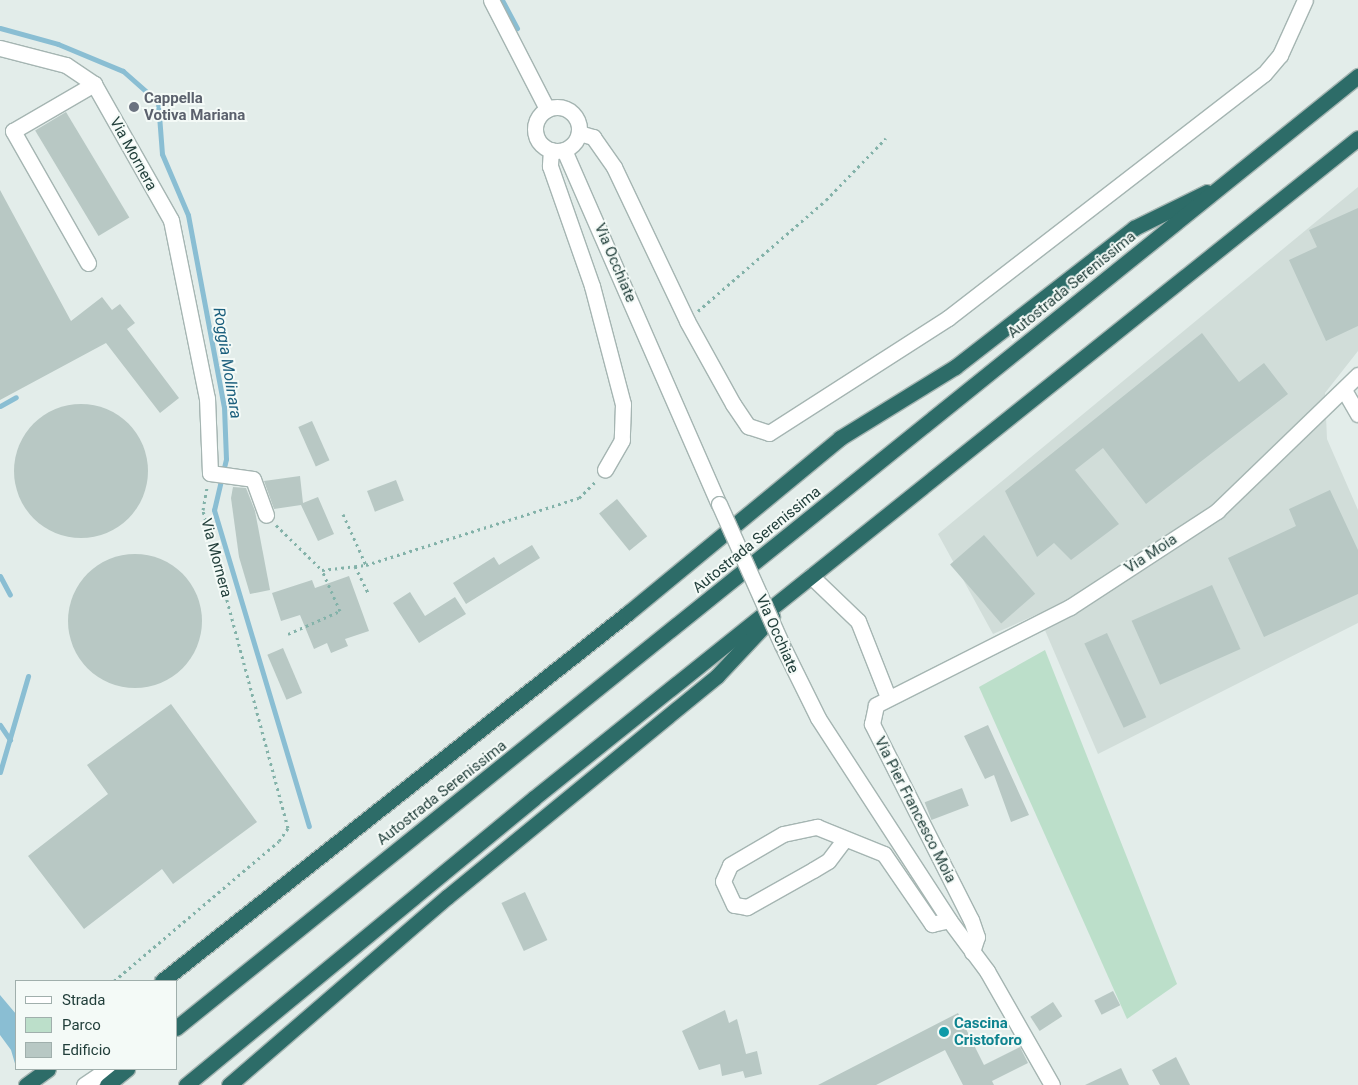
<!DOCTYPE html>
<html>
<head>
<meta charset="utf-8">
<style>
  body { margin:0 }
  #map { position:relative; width:1358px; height:1085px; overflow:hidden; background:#e3edea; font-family:Roboto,sans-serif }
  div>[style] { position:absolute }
  .built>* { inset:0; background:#d1ddd9 }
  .green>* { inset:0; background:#bcdfca }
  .water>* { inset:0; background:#8abed3 }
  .stream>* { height:5px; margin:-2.5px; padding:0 2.5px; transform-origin:2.5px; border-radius:2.5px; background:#8abed3 }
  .building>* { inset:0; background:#b8c8c4; transform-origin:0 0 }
  .round { border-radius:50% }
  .path>* { height:3px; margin-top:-1.5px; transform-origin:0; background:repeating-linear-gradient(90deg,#83b2a9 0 2.5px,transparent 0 6.5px) }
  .roads { filter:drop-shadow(1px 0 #a5b5b2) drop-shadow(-1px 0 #a5b5b2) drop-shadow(0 1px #a5b5b2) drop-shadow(0 -1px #a5b5b2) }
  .minor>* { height:15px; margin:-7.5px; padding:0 7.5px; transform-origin:7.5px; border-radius:7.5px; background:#fff }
  .minor>.ring { margin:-7.5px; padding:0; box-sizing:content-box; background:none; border:15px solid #fff; border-radius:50% }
  .highway>* { height:15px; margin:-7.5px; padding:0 7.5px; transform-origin:7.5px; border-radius:7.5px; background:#2d6c68 }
  .bridges { filter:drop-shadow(1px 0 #a5b5b2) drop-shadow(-1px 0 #a5b5b2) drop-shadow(0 1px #a5b5b2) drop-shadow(0 -1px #a5b5b2) }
  .minor-bridge>* { height:15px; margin:-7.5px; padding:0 7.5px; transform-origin:7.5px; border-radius:7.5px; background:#fff }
  .dots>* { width:14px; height:14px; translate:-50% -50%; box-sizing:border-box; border:2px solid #f4faf7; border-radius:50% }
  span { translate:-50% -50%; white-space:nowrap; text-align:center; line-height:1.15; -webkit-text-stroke:4px #f4faf7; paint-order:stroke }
  .worship-label { font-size:15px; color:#5b616d; font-weight:700 }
  .left { translate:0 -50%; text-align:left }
  .street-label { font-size:15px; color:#223f3b }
  .culture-label { font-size:15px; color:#0d838f; font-weight:700 }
  .water-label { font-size:16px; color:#1b5f7d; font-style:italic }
  .legend { position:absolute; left:15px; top:980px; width:162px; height:90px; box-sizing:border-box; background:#f4faf7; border:1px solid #a0afac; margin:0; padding:6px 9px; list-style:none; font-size:15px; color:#223f3b }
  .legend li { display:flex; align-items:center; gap:10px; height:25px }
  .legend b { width:25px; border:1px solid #a0afac }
</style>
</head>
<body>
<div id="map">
  <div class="built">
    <i style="clip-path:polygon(1358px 187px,1358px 351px,1325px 393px,1327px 439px,1358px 510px,1358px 623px,1098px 754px,1038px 614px,993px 634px,938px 534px)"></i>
  </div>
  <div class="green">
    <i style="clip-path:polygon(1045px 650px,1177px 984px,1127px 1019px,979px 687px)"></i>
  </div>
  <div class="water">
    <i style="clip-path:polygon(0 995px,16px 1014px,16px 1067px,11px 1050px,0 1035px)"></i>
  </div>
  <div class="stream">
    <i style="left:502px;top:0;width:32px;rotate:62deg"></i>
    <i style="left:0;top:28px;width:60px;rotate:15.4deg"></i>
    <i style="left:58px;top:44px;width:70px;rotate:22.6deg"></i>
    <i style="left:123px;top:71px;width:47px;rotate:41.5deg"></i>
    <i style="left:158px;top:102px;width:52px;rotate:85.6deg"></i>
    <i style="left:162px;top:154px;width:66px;rotate:66.9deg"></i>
    <i style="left:188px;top:215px;width:195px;rotate:79.4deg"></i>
    <i style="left:224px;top:407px;width:52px;rotate:87.8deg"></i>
    <i style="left:226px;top:459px;width:52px;rotate:103.2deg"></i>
    <i style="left:214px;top:510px;width:330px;rotate:73.3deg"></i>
    <i style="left:0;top:406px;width:18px;rotate:-29deg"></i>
    <i style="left:0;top:576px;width:21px;rotate:62deg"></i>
    <i style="left:0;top:725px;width:18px;rotate:56deg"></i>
    <i style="left:0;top:772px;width:100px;rotate:-73.7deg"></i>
  </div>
  <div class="building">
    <i style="left:66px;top:112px;width:123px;height:36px;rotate:59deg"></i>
    <i style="clip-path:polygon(0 190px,71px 321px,102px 297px,112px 310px,120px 304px,135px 323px,127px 329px,179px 398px,160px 413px,106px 343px,0 400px)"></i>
    <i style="clip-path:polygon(1358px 208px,1358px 326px,1326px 341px,1289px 260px,1317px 247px,1309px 230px)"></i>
    <i style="clip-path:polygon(1202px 333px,1239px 382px,1264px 363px,1288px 394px,1146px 504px,1103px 448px,1075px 470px,1119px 524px,1071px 560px,1054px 543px,1037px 557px,1005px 491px)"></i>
    <i class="round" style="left:14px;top:404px;width:134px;height:134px"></i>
    <i style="left:312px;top:421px;width:43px;height:15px;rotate:66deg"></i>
    <i style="clip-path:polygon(300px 476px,303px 503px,318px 497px,334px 534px,318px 541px,301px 505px,274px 509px,264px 481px)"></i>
    <i style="left:396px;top:480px;width:22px;height:31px;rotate:69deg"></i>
    <i style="clip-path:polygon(233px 487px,246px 488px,255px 511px,270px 590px,250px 594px,239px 557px,231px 498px)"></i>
    <i style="clip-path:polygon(1330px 490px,1358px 550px,1358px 594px,1264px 637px,1228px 558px,1296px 526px,1289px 509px)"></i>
    <i style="left:617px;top:499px;width:48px;height:23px;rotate:51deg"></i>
    <i style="left:984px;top:535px;width:78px;height:45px;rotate:49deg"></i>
    <i style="clip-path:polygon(532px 545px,540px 558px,466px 604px,453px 583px,494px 557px,499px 565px)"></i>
    <i class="round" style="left:68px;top:554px;width:134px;height:134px"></i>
    <i style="clip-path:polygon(349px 576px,369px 631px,345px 639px,348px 646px,331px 653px,327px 643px,314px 649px,300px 615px,281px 621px,272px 593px,312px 580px,315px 588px)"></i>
    <i style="left:1212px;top:585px;width:70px;height:88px;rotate:66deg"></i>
    <i style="clip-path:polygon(410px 592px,425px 616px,455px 597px,466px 614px,419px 643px,393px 603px)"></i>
    <i style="left:1107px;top:633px;width:93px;height:25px;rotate:65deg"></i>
    <i style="left:283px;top:648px;width:49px;height:17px;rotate:67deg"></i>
    <i style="clip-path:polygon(171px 704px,257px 822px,173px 884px,162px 869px,84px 929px,28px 856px,108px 794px,87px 765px)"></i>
    <i style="clip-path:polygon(988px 725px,1029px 815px,1011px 822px,994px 775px,985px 779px,964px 736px)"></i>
    <i style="left:962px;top:788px;width:19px;height:40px;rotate:69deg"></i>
    <i style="left:525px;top:892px;width:53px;height:26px;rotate:65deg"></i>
    <i style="left:1113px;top:991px;width:16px;height:21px;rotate:63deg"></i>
    <i style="left:1053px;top:1002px;width:17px;height:27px;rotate:57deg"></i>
    <i style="clip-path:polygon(725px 1010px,729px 1023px,737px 1019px,746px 1054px,757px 1051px,762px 1074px,745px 1078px,743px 1071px,722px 1076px,720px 1064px,699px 1070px,682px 1031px)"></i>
    <i style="clip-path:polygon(958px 1013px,984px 1065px,1020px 1047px,1028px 1063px,992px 1081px,994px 1085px,963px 1085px,945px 1050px,876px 1085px,818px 1085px)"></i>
    <i style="clip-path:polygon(1176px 1057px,1190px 1085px,1160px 1085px,1152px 1070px)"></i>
    <i style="clip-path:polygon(1121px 1068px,1129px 1085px,1085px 1085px)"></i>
  </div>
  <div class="path">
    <i style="left:698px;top:311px;width:169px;rotate:-40.9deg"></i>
    <i style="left:826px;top:200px;width:86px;rotate:-45.9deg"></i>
    <i style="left:343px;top:514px;width:56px;rotate:65.7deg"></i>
    <i style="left:276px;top:525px;width:64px;rotate:44.4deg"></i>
    <i style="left:322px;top:570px;width:44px;rotate:-6.5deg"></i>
    <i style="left:366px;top:565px;width:223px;rotate:-17.5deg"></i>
    <i style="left:579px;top:498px;width:25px;rotate:-45deg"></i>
    <i style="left:355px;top:566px;width:32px;rotate:64deg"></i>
    <i style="left:288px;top:634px;width:57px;rotate:-23.9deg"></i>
    <i style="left:340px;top:611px;width:45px;rotate:-113.7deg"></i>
    <i style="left:114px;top:981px;width:216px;rotate:-40.3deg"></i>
    <i style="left:279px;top:841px;width:16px;rotate:-55deg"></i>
    <i style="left:288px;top:828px;width:329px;rotate:-105deg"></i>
    <i style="left:203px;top:510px;width:22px;rotate:-80deg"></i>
  </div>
  <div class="roads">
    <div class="minor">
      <i style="left:491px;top:0;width:123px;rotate:62.8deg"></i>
      <i style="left:0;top:48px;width:68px;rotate:14.4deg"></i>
      <i style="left:66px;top:65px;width:34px;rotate:34deg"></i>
      <i style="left:94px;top:84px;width:156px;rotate:60.5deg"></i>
      <i style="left:171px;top:220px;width:182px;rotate:78.6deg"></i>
      <i style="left:207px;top:398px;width:75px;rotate:87.7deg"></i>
      <i style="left:210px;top:473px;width:43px;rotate:7.9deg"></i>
      <i style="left:253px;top:479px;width:38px;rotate:70deg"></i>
      <i class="ring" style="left:535px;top:107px;width:29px;height:29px"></i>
      <i style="left:579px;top:133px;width:15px;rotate:16deg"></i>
      <i style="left:593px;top:137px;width:37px;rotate:55deg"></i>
      <i style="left:614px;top:167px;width:170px;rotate:64.6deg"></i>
      <i style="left:687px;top:321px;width:95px;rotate:61deg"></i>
      <i style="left:733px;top:404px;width:27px;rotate:56deg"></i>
      <i style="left:748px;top:426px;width:22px;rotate:18deg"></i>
      <i style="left:769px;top:433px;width:213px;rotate:-32.7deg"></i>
      <i style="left:948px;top:318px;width:399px;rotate:-37.7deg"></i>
      <i style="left:1264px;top:74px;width:25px;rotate:-50deg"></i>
      <i style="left:1280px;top:55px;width:60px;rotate:-65.6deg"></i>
      <i style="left:551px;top:150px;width:16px;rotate:94deg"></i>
      <i style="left:550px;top:166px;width:127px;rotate:70.7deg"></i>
      <i style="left:592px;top:286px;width:122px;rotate:75.3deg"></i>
      <i style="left:623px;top:404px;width:36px;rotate:92deg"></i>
      <i style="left:622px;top:440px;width:34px;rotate:120deg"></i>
      <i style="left:564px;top:150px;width:386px;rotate:66.4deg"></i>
      <i style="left:88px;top:263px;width:152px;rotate:-119.6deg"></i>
      <i style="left:13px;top:131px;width:94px;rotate:-30.1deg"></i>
      <i style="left:1344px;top:390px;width:28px;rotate:60deg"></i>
      <i style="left:811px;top:576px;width:65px;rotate:43.8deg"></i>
      <i style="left:858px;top:621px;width:82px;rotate:68.5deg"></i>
      <i style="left:782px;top:645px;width:81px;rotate:63.7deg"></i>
      <i style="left:818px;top:718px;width:241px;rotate:57deg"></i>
      <i style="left:949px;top:920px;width:64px;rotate:53.3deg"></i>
      <i style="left:987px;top:971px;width:131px;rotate:60.3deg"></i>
      <i style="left:844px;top:840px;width:26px;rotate:127deg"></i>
      <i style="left:828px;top:861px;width:17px;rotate:149deg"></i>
      <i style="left:813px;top:870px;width:76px;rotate:150.7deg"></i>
      <i style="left:747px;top:907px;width:13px;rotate:-171deg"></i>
      <i style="left:734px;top:905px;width:26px;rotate:-115deg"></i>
      <i style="left:723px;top:881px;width:17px;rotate:-66deg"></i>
      <i style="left:730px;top:865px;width:61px;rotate:-30.3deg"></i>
      <i style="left:783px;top:834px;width:35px;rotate:-12deg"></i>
      <i style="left:817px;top:827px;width:72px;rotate:21.9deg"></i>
      <i style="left:884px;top:854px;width:85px;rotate:55.6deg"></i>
      <i style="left:932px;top:924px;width:17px;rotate:-13deg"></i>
      <i style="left:972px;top:952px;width:16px;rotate:-72deg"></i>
      <i style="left:977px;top:937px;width:18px;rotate:-109deg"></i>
      <i style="left:971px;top:920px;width:220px;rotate:-116.8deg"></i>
      <i style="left:872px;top:724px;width:19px;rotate:-78deg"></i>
      <i style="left:876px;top:705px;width:217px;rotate:-26.8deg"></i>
      <i style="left:1070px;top:607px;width:176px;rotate:-33.1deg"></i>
      <i style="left:1217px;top:511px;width:196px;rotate:-44deg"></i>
      <i style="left:84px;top:1085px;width:29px;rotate:-34deg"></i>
    </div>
    <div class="highway">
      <i style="left:162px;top:981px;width:594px;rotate:-38.3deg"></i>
      <i style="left:628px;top:613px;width:275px;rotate:-39.5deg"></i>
      <i style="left:840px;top:438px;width:135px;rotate:-31.7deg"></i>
      <i style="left:955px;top:367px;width:227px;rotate:-37.8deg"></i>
      <i style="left:1134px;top:228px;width:81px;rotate:-26.3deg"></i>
      <i style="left:176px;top:1028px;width:1518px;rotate:-38.85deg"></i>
      <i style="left:26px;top:1085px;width:27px;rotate:-36deg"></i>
      <i style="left:107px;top:1085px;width:26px;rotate:-39deg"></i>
      <i style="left:186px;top:1085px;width:451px;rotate:-39.5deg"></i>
      <i style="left:534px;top:798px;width:1056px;rotate:-38.69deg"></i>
      <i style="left:229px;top:1085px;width:288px;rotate:-40.8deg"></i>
      <i style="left:447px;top:897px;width:349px;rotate:-39.3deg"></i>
      <i style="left:717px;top:676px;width:81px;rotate:-47deg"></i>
    </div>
  </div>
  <div class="bridges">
    <div class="minor-bridge">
      <i style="left:719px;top:504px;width:154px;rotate:65.9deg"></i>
    </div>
  </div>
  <div class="dots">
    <i style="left:134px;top:107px;background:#6b7280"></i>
    <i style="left:944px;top:1032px;background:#0f9aa8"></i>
  </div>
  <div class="worship-label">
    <span class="left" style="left:144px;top:107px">Cappella<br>Votiva Mariana</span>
  </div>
  <div class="street-label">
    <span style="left:133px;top:154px;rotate:61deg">Via Mornera</span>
    <span style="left:615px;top:263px;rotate:67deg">Via Occhiate</span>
    <span style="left:1072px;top:285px;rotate:-39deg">Autostrada Serenissima</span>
    <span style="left:757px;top:540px;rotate:-39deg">Autostrada Serenissima</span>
    <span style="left:1151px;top:554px;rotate:-33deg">Via Moia</span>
    <span style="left:216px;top:558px;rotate:75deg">Via Mornera</span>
    <span style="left:777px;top:634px;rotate:66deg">Via Occhiate</span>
    <span style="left:442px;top:793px;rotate:-38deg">Autostrada Serenissima</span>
    <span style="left:915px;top:810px;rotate:63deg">Via Pier Francesco Moia</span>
  </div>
  <div class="culture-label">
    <span class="left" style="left:954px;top:1032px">Cascina<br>Cristoforo</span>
  </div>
  <div class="water-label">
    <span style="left:227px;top:363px;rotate:81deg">Roggia Molinara</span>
  </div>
  <ul class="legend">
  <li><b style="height:6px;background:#fff"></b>Strada</li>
  <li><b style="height:14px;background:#bcdfca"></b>Parco</li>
  <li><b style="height:14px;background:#b8c8c4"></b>Edificio</li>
  </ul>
</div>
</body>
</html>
